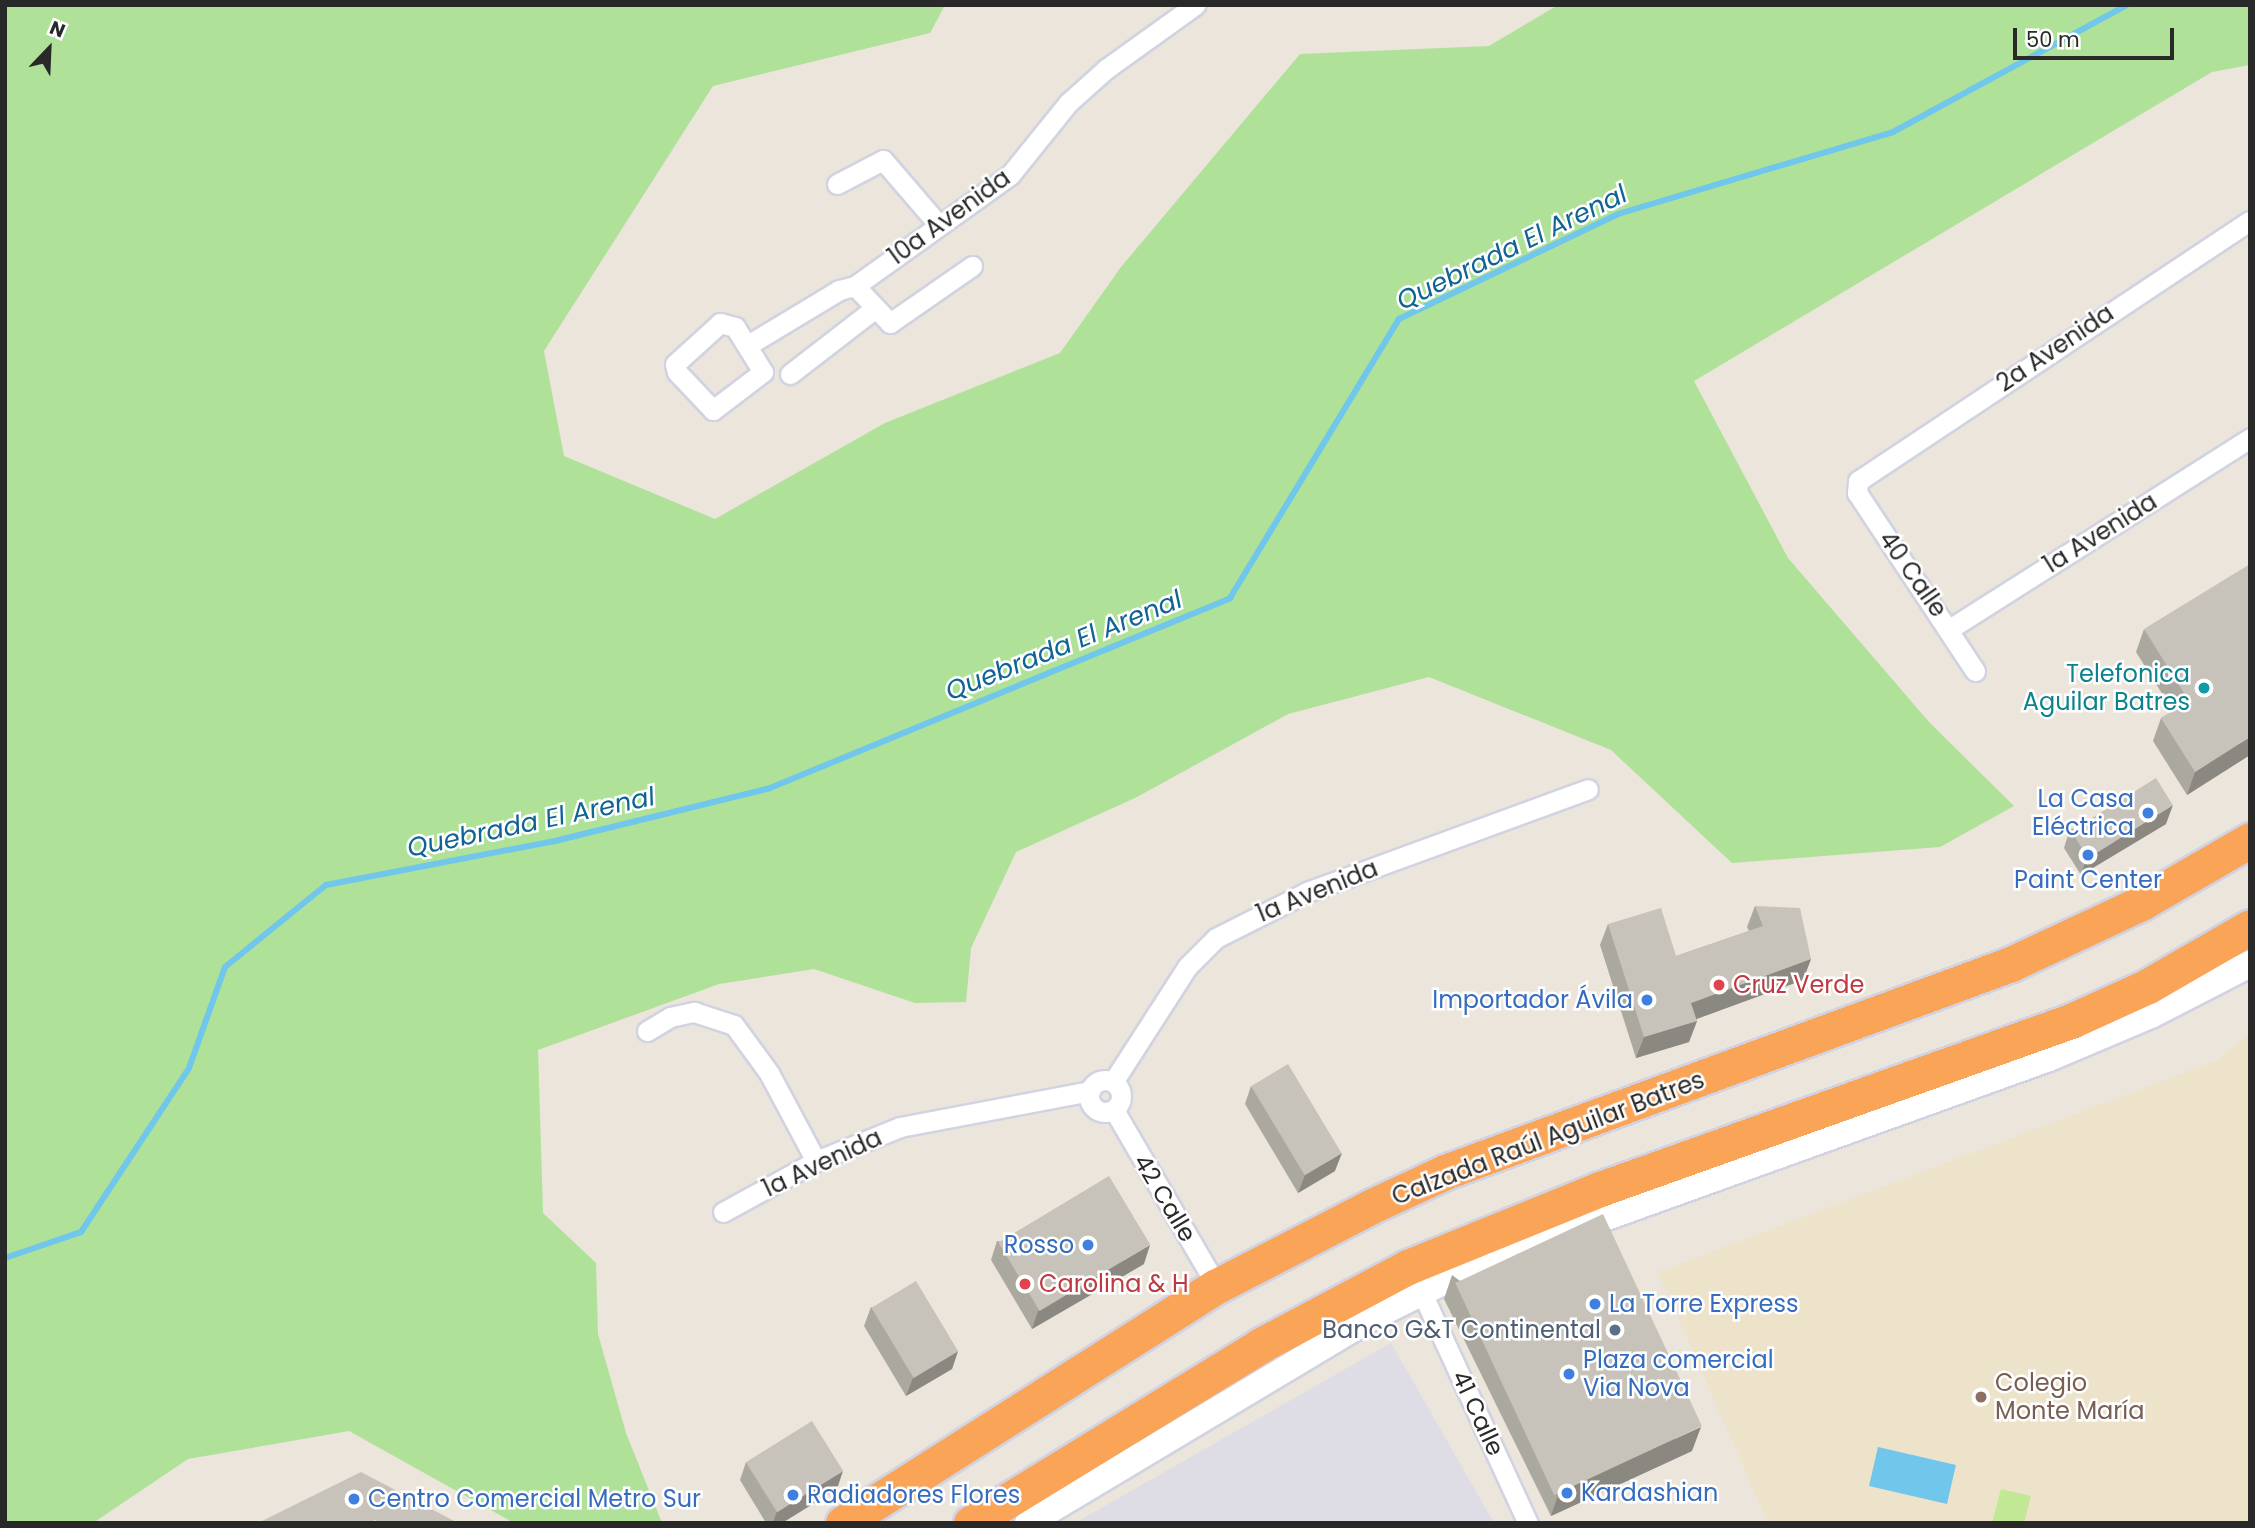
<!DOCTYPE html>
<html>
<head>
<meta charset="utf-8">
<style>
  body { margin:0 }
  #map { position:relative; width:2255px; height:1528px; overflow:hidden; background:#ebe5db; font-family:Poppins,sans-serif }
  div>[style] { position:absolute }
  .industrial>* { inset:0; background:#dedce4 }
  .education>* { inset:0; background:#ede3cb }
  .green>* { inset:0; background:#afe199 }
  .pitch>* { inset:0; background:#c2e895 }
  .water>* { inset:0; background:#70c6eb; transform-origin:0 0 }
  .stream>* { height:6px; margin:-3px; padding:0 3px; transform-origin:3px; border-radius:3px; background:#70c6eb }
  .roads { filter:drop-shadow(2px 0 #d1d3e2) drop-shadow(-2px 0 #d1d3e2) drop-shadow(0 2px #d1d3e2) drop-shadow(0 -2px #d1d3e2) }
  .street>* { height:19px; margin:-9.5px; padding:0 9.5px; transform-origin:9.5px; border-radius:9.5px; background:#fff }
  .street>.ring { margin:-9.5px; padding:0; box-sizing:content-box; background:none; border:19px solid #fff; border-radius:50% }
  .secondary>* { height:26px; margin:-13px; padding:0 13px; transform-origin:13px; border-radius:13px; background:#fff }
  .highway>* { height:35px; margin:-17.5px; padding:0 17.5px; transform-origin:17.5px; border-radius:17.5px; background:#faa458 }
  .wall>* { inset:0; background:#aba8a0 }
  .shaded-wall>* { inset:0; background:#8b8882 }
  .building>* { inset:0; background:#c7c3ba; transform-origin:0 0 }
  .dots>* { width:19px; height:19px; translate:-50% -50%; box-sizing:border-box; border:4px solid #fff; border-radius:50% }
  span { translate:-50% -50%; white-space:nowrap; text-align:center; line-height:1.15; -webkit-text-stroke:5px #fff; paint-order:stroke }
  .street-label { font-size:24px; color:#292929 }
  .culture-label { font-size:24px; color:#0d838f }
  .right { translate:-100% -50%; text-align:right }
  .shop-label { font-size:24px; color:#366cbe }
  .left { translate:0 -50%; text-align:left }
  .health-label { font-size:24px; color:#be3a42 }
  .service-label { font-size:24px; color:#4e5e75 }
  .education-label { font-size:24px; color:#785e54 }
  .water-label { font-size:26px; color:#106396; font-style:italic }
  .frame { position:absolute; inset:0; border:7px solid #292929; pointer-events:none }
  .north { position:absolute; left:14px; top:14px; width:70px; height:70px; -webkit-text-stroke:5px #fff; paint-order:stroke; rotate:23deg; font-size:19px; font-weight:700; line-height:28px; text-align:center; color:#292929 }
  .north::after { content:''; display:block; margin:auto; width:24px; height:32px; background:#292929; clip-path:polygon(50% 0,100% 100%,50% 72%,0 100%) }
  .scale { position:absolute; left:2013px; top:28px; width:161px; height:32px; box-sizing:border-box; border:4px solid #292929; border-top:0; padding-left:9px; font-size:21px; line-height:24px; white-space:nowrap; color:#292929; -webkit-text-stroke:5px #fff; paint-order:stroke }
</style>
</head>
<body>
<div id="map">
  <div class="industrial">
    <i style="clip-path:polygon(1391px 1343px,1494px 1523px,1075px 1523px)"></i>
  </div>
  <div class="education">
    <i style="clip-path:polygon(2250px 1033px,2250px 1523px,1768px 1523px,1658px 1272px,2215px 1061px)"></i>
  </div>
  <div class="green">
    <i style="clip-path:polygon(5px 5px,945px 5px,930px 33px,713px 86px,544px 351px,564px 456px,715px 519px,885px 423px,1060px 353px,1121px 267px,1300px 54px,1489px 46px,1558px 5px,2250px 5px,2250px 65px,2212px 72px,1694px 381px,1788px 558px,1929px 722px,2014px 806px,1940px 847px,1732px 863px,1611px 750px,1429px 677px,1288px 714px,1137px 797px,1016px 852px,971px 948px,966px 1002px,915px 1003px,814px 969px,719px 984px,538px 1050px,543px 1213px,596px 1263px,598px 1334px,626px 1433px,662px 1523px,514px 1523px,349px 1431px,188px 1459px,93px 1523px,5px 1523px)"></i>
  </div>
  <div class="pitch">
    <i style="clip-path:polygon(2001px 1489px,2031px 1496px,2024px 1523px,1992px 1523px)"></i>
  </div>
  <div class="water">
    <i style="left:1878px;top:1447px;width:80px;height:40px;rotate:13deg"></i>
  </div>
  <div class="stream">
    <i style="left:5px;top:1258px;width:80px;rotate:-18.9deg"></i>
    <i style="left:81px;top:1232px;width:196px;rotate:-56.6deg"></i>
    <i style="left:189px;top:1068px;width:107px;rotate:-70.4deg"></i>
    <i style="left:225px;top:967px;width:130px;rotate:-39.1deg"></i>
    <i style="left:326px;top:885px;width:237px;rotate:-10.9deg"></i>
    <i style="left:559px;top:840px;width:217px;rotate:-13.8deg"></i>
    <i style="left:770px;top:788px;width:498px;rotate:-22.4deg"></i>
    <i style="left:1230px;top:598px;width:326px;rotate:-58.8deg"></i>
    <i style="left:1399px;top:319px;width:243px;rotate:-25.6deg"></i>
    <i style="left:1618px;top:214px;width:287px;rotate:-16.6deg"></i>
    <i style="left:1893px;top:132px;width:266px;rotate:-28.5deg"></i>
  </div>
  <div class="roads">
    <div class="street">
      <i style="left:837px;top:184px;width:52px;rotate:-27.6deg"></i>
      <i style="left:883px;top:160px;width:84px;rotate:49.3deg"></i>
      <i style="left:855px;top:286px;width:51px;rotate:46.6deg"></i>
      <i style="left:890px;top:323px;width:100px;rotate:-34.8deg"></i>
      <i style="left:720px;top:323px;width:16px;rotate:15deg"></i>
      <i style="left:735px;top:327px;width:53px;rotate:58.1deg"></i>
      <i style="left:763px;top:372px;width:63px;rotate:142.8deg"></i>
      <i style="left:713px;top:410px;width:52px;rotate:-133.5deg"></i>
      <i style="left:677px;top:372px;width:8px;rotate:-104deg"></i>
      <i style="left:675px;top:364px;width:61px;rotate:-42.3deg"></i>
      <i style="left:748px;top:345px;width:106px;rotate:-31.1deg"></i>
      <i style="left:839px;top:290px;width:16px;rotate:-14deg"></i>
      <i style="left:855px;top:286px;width:191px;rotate:-35.6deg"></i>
      <i style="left:1010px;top:175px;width:92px;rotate:-51.1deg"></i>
      <i style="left:1068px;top:103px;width:51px;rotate:-41.8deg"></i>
      <i style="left:1106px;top:69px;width:110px;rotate:-35.7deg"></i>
      <i style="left:790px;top:374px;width:106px;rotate:-37.7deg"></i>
      <i style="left:1951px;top:628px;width:354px;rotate:-32.4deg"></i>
      <i style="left:1975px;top:671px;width:214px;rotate:-123.5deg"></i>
      <i style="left:1857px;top:493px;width:12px;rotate:-85deg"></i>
      <i style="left:1858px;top:481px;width:470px;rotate:-33.6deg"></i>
      <i style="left:647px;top:1031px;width:27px;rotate:-31deg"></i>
      <i style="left:670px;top:1017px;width:25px;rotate:-12deg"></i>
      <i style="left:694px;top:1012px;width:42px;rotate:18deg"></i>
      <i style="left:734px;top:1025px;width:59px;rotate:53.9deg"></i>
      <i style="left:769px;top:1073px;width:100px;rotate:61.9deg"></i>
      <i class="ring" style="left:1089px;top:1080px;width:13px;height:13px"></i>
      <i style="left:1113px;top:1082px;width:137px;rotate:-57.2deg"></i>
      <i style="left:1187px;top:967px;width:41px;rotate:-45deg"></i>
      <i style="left:1216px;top:938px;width:102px;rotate:-26.8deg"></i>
      <i style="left:1307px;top:892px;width:299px;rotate:-20.1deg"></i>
      <i style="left:1114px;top:1110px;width:204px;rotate:59.7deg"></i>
      <i style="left:723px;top:1212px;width:106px;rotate:-28.7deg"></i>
      <i style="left:816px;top:1161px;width:91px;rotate:-22deg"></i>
      <i style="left:900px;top:1127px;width:193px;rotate:-10.7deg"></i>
      <i style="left:1417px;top:1282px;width:265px;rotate:65.3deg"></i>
    </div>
    <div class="secondary">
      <i style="left:1028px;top:1523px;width:395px;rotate:-30.9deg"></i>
      <i style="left:1367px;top:1320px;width:134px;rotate:-26.6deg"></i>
      <i style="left:1487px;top:1260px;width:597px;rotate:-19.77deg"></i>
      <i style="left:2049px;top:1058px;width:111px;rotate:-22.9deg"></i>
      <i style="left:2151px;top:1015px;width:111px;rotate:-27.3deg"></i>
    </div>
    <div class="highway">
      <i style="left:843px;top:1523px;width:443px;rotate:-32.4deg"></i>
      <i style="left:1217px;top:1286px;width:174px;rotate:-27.3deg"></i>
      <i style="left:1372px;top:1206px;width:81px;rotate:-25deg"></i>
      <i style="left:1445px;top:1172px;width:603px;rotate:-20.18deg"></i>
      <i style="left:2011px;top:964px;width:144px;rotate:-25.1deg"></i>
      <i style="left:2141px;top:903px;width:126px;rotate:-30deg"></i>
      <i style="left:971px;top:1523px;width:340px;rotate:-31.5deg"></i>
      <i style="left:1261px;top:1345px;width:166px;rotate:-28deg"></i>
      <i style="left:1408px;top:1267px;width:207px;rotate:-22.1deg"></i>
      <i style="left:1600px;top:1189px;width:500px;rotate:-19.63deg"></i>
      <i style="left:2071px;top:1021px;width:85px;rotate:-24.4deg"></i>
      <i style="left:2148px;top:986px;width:118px;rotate:-30deg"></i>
    </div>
  </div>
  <div class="wall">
    <i style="clip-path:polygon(2144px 629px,2250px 755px,2187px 795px,2153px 741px,2161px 718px,2173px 711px,2136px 652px)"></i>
    <i style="clip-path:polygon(2166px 824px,2081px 875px,2064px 848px,2070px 829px)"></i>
    <i style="clip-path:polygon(1755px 906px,1811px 959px,1803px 980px,1696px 1019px,1697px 1021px,1689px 1042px,1636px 1058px,1600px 945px,1608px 924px,1676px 956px,1749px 931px,1747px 927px)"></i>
    <i style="clip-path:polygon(1251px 1086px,1335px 1171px,1298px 1193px,1245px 1104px)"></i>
    <i style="clip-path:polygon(997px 1241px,1144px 1264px,1032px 1329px,991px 1260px)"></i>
    <i style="clip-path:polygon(1452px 1275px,1692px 1451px,1551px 1516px,1444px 1299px)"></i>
    <i style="clip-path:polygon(871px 1307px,958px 1351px,952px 1369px,906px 1396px,864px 1326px)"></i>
    <i style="clip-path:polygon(746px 1462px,837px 1489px,782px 1523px,766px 1523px,740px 1480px)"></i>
  </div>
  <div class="shaded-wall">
    <i style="clip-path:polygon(2250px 737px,2250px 755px,2187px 795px,2195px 772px)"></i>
    <i style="clip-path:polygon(2173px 805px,2166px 824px,2081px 875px,2087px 857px)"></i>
    <i style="clip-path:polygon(1811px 959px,1803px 980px,1683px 1024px,1691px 1003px)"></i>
    <i style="clip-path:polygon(1697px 1021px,1689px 1042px,1636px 1058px,1644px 1037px)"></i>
    <i style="clip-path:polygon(1342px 1153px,1335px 1171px,1298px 1193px,1305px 1175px)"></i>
    <i style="clip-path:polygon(1150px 1245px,1144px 1264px,1032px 1329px,1038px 1311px)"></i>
    <i style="clip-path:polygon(958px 1351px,952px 1369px,906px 1396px,913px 1378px)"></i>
    <i style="clip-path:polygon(1701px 1427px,1692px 1451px,1551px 1516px,1559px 1492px)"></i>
    <i style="clip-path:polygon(843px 1471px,837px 1489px,782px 1523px,773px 1523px,777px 1511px)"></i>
  </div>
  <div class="building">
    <i style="clip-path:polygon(2250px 564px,2250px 737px,2195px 772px,2161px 718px,2189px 701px,2144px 629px)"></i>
    <i style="left:2156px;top:778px;width:32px;height:100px;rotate:58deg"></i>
    <i style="clip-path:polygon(1755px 906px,1800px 908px,1811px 959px,1691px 1003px,1697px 1021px,1644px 1037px,1608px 924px,1661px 908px,1676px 956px,1763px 926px)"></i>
    <i style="left:1288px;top:1064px;width:104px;height:43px;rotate:59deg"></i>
    <i style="left:1109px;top:1176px;width:80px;height:129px;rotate:59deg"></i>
    <i style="left:1603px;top:1214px;width:234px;height:163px;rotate:65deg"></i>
    <i style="left:916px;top:1281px;width:82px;height:52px;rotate:59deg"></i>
    <i style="left:812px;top:1421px;width:59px;height:78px;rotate:58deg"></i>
    <i style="clip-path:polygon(361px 1472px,458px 1523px,381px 1523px,375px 1520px,370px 1523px,258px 1523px)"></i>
  </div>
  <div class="dots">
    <i style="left:2204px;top:688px;background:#0f9aa8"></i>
    <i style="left:2148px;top:813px;background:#3f7fe0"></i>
    <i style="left:2088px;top:855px;background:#3f7fe0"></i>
    <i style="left:1719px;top:985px;background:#e0444e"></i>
    <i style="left:1647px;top:1000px;background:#3f7fe0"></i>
    <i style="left:1088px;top:1245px;background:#3f7fe0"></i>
    <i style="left:1025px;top:1284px;background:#e0444e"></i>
    <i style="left:1595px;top:1304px;background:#3f7fe0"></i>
    <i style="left:1615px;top:1330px;background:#5c6f8a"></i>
    <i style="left:1569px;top:1374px;background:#3f7fe0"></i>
    <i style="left:1981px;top:1397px;background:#8d6e63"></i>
    <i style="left:1567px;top:1493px;background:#3f7fe0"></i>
    <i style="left:793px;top:1495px;background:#3f7fe0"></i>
    <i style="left:354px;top:1499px;background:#3f7fe0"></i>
  </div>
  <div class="street-label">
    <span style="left:949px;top:217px;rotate:-36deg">10a Avenida</span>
    <span style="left:2055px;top:348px;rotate:-34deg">2a Avenida</span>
    <span style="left:2100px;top:533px;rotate:-32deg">1a Avenida</span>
    <span style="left:1913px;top:574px;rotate:55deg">40 Calle</span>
    <span style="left:1317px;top:891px;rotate:-22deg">1a Avenida</span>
    <span style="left:1548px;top:1138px;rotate:-21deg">Calzada Raúl Aguilar Batres</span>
    <span style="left:822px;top:1163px;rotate:-25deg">1a Avenida</span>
    <span style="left:1165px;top:1198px;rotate:59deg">42 Calle</span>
    <span style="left:1478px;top:1413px;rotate:65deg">41 Calle</span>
  </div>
  <div class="culture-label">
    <span class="right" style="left:2190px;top:688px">Telefonica<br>Aguilar Batres</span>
  </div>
  <div class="shop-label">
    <span class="right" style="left:2134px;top:813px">La Casa<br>Eléctrica</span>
    <span style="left:2088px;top:880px">Paint Center</span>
    <span class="right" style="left:1633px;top:1000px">Importador Ávila</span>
    <span class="right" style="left:1074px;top:1245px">Rosso</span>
    <span class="left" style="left:1609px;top:1304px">La Torre Express</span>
    <span class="left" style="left:1583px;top:1374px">Plaza comercial<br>Via Nova</span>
    <span class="left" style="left:1581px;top:1493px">Kardashian</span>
    <span class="left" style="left:807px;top:1495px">Radiadores Flores</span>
    <span class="left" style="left:368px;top:1499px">Centro Comercial Metro Sur</span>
  </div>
  <div class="health-label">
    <span class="left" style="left:1733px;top:985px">Cruz Verde</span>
    <span class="left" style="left:1039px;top:1284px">Carolina &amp; H</span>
  </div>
  <div class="service-label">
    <span class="right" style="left:1601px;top:1330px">Banco G&amp;T Continental</span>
  </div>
  <div class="education-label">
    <span class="left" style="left:1995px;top:1397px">Colegio<br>Monte María</span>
  </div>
  <div class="water-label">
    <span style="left:1512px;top:248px;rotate:-26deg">Quebrada El Arenal</span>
    <span style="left:1064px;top:646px;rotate:-22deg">Quebrada El Arenal</span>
    <span style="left:531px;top:823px;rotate:-12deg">Quebrada El Arenal</span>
  </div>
  <div class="frame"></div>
  <div class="north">N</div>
  <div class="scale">50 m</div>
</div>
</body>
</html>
